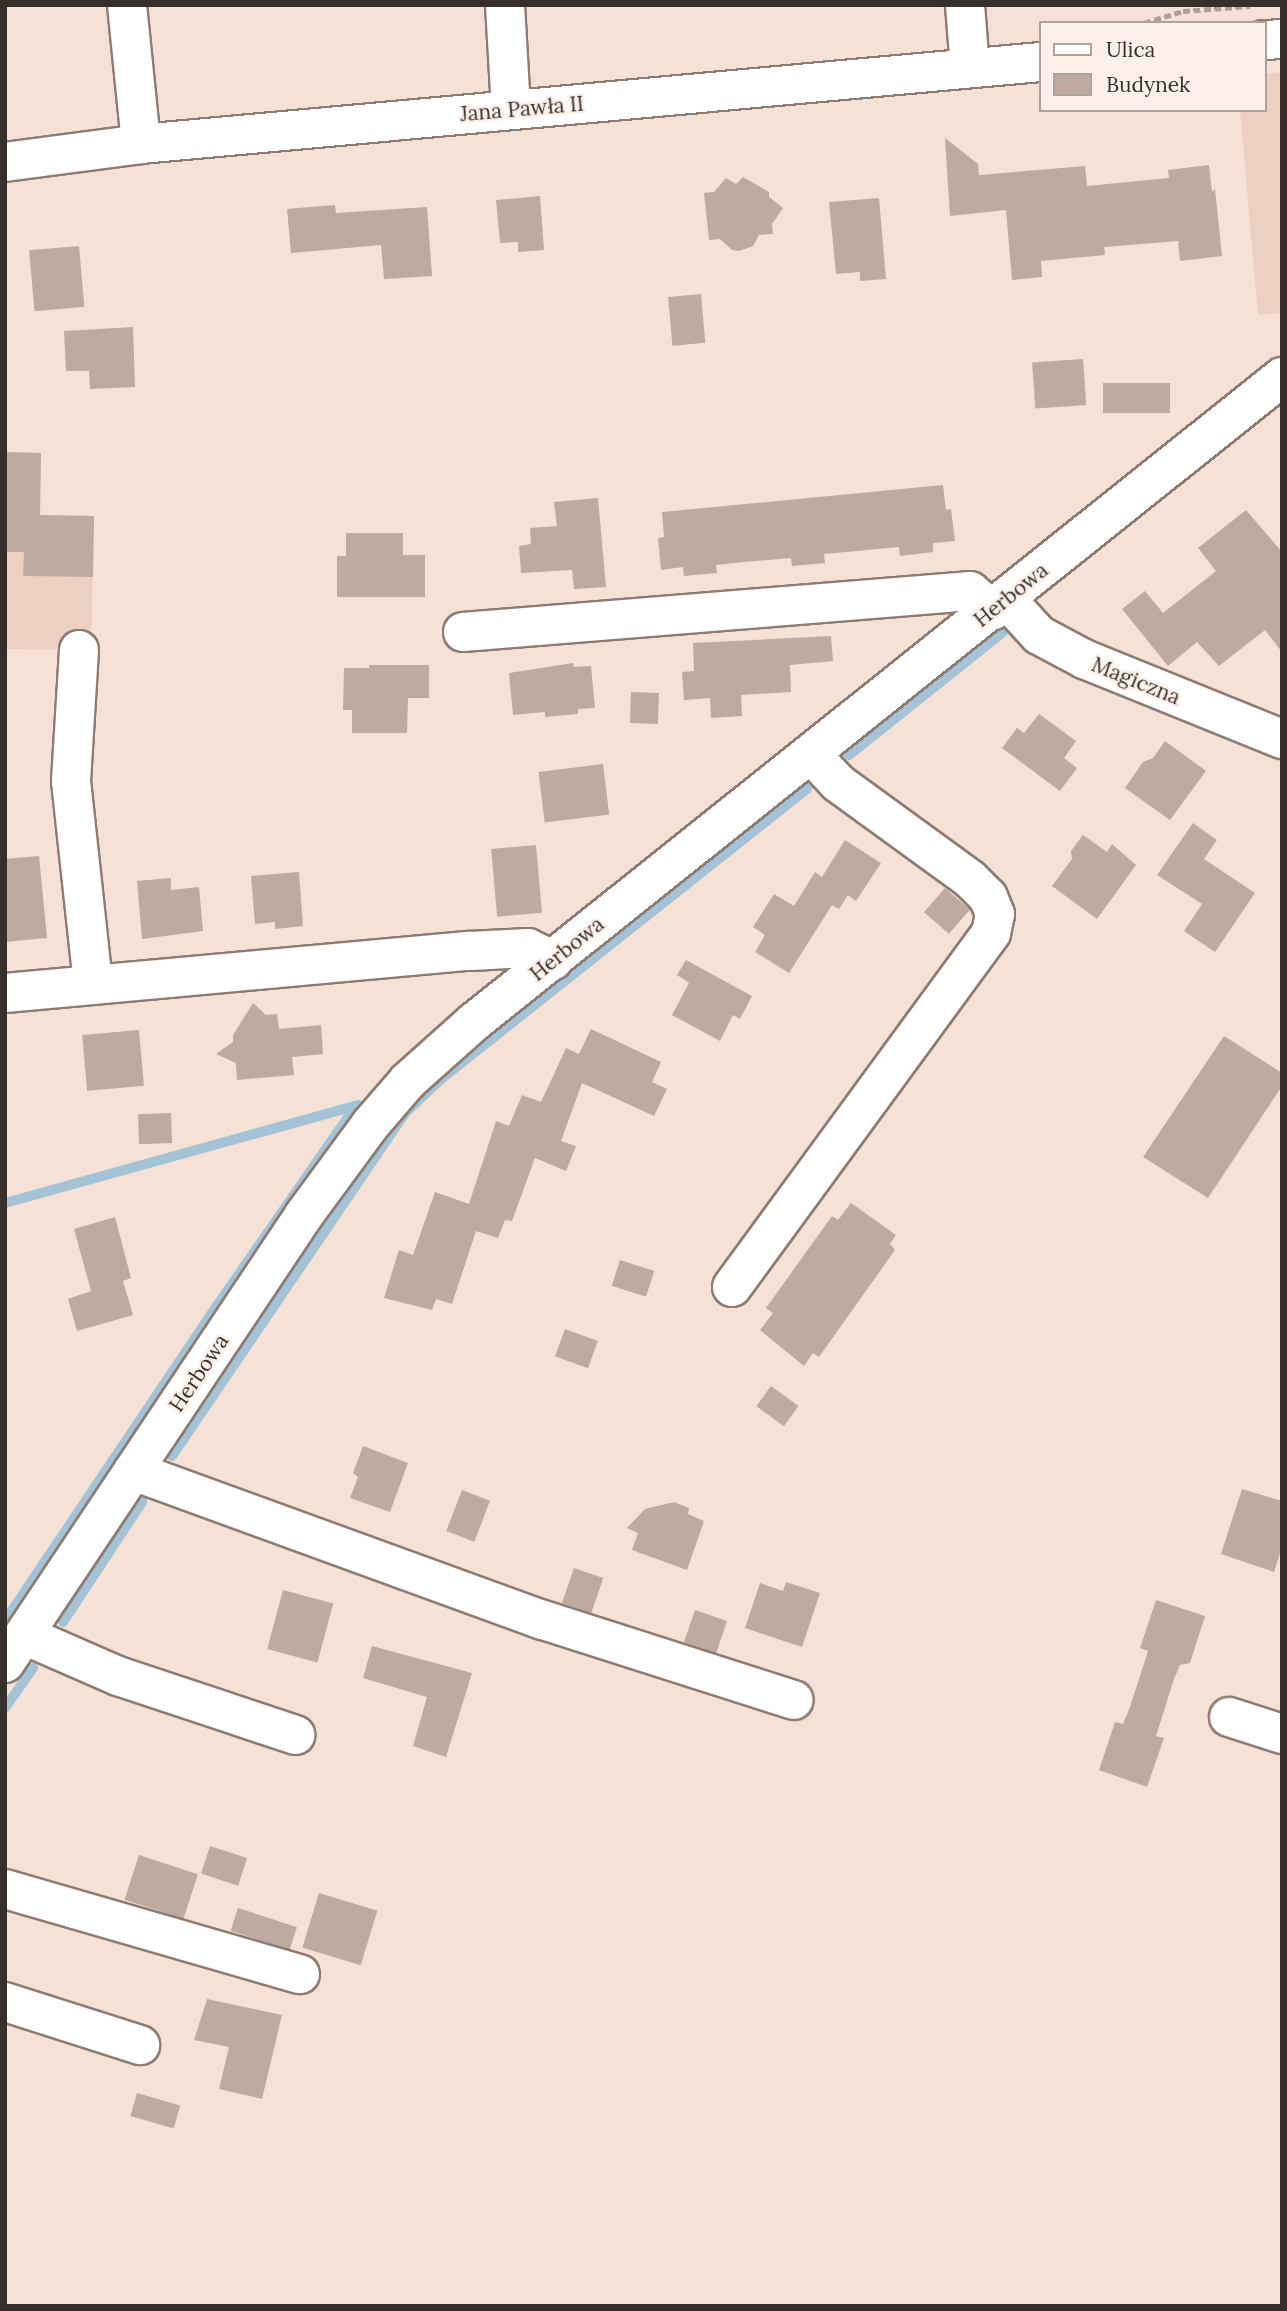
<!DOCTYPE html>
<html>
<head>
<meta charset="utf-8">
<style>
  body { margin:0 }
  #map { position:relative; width:1287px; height:2311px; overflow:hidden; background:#f5e1d5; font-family:Lora,serif }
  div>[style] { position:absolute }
  .built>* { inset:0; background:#ecd1c3 }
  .stream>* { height:10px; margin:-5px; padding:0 5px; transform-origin:5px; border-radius:5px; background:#a4c3d6 }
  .building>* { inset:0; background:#beaaa0; transform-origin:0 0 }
  .path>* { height:4.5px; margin-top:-2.25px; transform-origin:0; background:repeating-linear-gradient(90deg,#ae9f96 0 7px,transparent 0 10.5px) }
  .roads { filter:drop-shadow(2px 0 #8e7b71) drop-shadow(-2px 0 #8e7b71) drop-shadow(0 2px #8e7b71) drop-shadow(0 -2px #8e7b71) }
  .minor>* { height:38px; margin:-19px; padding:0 19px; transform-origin:19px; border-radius:19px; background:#fff }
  span { translate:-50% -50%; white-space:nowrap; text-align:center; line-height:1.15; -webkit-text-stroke:5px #fcf0e9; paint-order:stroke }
  .street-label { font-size:21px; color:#372f2b }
  .frame { position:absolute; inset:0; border:7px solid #372f2b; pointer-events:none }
  .legend { position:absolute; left:1039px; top:21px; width:228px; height:91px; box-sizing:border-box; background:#fcf0e9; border:2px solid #ada39d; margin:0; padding:9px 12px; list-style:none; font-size:21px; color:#372f2b }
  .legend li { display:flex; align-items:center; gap:14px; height:35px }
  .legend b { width:35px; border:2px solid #ada39d }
</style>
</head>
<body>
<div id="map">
  <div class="built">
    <i style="clip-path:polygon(1282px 72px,1282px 313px,1258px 315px,1240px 110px,1264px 110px,1264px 74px)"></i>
    <i style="clip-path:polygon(5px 452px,41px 453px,40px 515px,94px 516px,91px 650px,5px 649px)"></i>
  </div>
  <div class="stream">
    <i style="left:849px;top:755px;width:197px;rotate:-38.6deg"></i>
    <i style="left:5px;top:1203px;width:367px;rotate:-15.5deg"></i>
    <i style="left:172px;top:1456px;width:416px;rotate:-55.8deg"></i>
    <i style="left:406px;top:1112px;width:48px;rotate:-43.3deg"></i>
    <i style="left:441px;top:1079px;width:467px;rotate:-38.4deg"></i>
    <i style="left:5px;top:1621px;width:359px;rotate:-56.1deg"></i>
    <i style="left:205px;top:1323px;width:264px;rotate:-55.2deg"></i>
    <i style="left:63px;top:1622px;width:144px;rotate:-56.6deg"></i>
    <i style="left:5px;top:1708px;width:49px;rotate:-55deg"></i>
  </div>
  <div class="building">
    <i style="clip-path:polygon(945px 138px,978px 164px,979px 175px,1085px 166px,1087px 186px,1169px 178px,1168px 170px,1209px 165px,1212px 192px,1215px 189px,1222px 256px,1180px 261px,1178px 241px,1104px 247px,1105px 255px,1041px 261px,1042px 277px,1012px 280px,1006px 210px,950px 216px)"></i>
    <i style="clip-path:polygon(743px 177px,769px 192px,769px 197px,783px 208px,772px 224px,773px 234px,759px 235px,753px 246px,739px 251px,732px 250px,720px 239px,709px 240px,704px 193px,714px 192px,726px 178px,736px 184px)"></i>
    <i style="clip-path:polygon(540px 196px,544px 250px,518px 252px,518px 242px,500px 243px,496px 200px)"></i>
    <i style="clip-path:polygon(879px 198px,886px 279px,860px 281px,860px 272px,836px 274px,829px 202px)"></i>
    <i style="clip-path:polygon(335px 205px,336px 213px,427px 207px,432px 276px,384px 279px,381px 245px,291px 253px,287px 209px)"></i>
    <i style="left:79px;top:246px;width:61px;height:50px;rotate:85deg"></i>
    <i style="left:701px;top:294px;width:49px;height:33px;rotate:85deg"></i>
    <i style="clip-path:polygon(133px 327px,135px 387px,90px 389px,89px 371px,66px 371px,64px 331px)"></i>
    <i style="left:1083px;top:359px;width:46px;height:51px;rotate:86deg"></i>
    <i style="left:1170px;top:383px;width:30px;height:67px;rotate:90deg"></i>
    <i style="clip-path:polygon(5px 452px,41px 453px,40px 515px,94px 516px,93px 577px,23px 576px,24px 552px,5px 552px)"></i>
    <i style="clip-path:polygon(943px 485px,946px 510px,951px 509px,955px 541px,933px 543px,933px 552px,900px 556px,899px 547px,846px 552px,824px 554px,825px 563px,792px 566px,791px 558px,744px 562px,716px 565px,717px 573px,684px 576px,683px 567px,661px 570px,658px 538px,664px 537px,662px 512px)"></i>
    <i style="clip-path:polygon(598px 498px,606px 587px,574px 589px,572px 570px,521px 573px,519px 546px,531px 544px,530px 528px,557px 526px,554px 502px)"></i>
    <i style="clip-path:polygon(1246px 510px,1282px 552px,1282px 652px,1265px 630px,1219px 666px,1197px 642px,1168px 666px,1122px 609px,1145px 591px,1163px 613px,1216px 571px,1198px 548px)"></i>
    <i style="clip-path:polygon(346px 533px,403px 533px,403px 555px,425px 555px,425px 597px,337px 597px,337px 556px,346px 556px)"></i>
    <i style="clip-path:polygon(831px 636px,833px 661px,790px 665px,791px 692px,741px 695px,742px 716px,711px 718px,710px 698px,684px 700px,682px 672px,694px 671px,693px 643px)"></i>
    <i style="clip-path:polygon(573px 663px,574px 667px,591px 666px,595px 708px,578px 709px,578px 714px,545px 717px,545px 712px,513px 715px,509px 673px)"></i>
    <i style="clip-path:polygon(369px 665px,429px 665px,429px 698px,408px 698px,407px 733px,352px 733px,352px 710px,343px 710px,344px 668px,369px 668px)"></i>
    <i style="left:631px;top:692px;width:28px;height:31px;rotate:2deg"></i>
    <i style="clip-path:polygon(1039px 714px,1076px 741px,1064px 758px,1077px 768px,1060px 791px,1002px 748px,1017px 728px,1024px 733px)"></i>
    <i style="clip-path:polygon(1165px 741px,1206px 771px,1170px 820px,1125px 788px,1143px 762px,1153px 758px)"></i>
    <i style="left:603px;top:764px;width:51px;height:65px;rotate:83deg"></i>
    <i style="clip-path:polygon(1193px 823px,1217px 840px,1204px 859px,1255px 893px,1215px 952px,1184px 931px,1202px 904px,1157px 875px)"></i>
    <i style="clip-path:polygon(1083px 835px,1107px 852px,1112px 844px,1136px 865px,1097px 919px,1052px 886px,1072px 859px,1071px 851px)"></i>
    <i style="clip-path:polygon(845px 840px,881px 863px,856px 901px,848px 895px,839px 909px,832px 905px,789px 973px,755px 952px,765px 935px,753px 927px,774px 894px,794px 906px,815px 872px,822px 877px)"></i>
    <i style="left:536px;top:845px;width:68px;height:45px;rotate:85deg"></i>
    <i style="clip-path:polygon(39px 856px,47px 938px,5px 942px,5px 859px)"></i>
    <i style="clip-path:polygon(299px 872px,303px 926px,275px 929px,275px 922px,255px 924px,251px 876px)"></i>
    <i style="clip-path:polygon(171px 878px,171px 890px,199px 887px,203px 931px,142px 939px,137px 881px)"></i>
    <i style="left:945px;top:888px;width:33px;height:32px;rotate:41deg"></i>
    <i style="clip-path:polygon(686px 960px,752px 996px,740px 1019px,733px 1015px,720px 1041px,672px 1015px,689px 983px,677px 975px)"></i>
    <i style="clip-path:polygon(253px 1003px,266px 1015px,277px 1014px,279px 1029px,321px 1025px,323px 1054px,292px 1057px,294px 1075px,237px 1080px,236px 1063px,216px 1054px,233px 1042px,233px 1035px)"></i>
    <i style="clip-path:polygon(591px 1029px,661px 1062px,652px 1082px,667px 1089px,654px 1116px,582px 1083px,561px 1141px,576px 1146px,566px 1171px,535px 1158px,512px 1221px,505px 1220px,498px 1238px,476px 1231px,452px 1304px,436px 1299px,432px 1310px,384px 1298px,399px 1250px,413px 1255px,435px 1192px,469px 1204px,496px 1121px,509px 1126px,522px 1095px,541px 1102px,566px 1048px,579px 1054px)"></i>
    <i style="left:139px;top:1030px;width:56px;height:57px;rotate:85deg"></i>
    <i style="clip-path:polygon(1224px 1036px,1282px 1073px,1282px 1086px,1208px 1198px,1143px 1157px)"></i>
    <i style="left:171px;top:1113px;width:30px;height:33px;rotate:88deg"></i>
    <i style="clip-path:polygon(851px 1203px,896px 1235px,890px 1244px,895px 1250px,819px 1357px,813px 1353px,804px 1366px,760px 1330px,773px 1313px,766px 1308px,832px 1216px,838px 1220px)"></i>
    <i style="clip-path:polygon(115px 1217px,131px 1278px,123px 1281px,133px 1315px,77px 1331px,68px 1299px,91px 1291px,74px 1229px)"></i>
    <i style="left:620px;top:1260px;width:36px;height:27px;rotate:18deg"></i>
    <i style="left:565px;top:1329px;width:35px;height:29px;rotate:20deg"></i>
    <i style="left:771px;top:1386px;width:34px;height:25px;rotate:36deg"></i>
    <i style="clip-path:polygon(363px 1446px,408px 1463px,390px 1512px,350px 1498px,358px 1477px,353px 1473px)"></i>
    <i style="clip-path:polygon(1242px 1489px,1282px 1501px,1282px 1547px,1274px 1572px,1221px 1554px)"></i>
    <i style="left:462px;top:1490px;width:30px;height:44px;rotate:21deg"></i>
    <i style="clip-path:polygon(674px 1502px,689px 1508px,688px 1514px,704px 1521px,687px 1570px,632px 1550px,638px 1533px,627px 1528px,645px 1509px)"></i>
    <i style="left:574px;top:1568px;width:31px;height:37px;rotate:19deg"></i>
    <i style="clip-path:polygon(786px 1582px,820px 1593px,802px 1647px,745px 1628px,760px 1583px,783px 1591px)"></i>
    <i style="left:283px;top:1590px;width:52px;height:61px;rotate:15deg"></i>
    <i style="clip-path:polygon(1156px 1600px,1205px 1616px,1190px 1663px,1180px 1665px,1174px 1679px,1156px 1736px,1164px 1738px,1147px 1787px,1099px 1770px,1115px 1722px,1123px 1724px,1130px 1707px,1148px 1651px,1140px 1648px)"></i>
    <i style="left:695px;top:1610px;width:34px;height:34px;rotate:19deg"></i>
    <i style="clip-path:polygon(372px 1646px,472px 1673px,446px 1757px,413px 1746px,427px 1697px,363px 1678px)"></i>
    <i style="left:210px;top:1846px;width:39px;height:29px;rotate:18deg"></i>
    <i style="left:139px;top:1855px;width:62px;height:47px;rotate:18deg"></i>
    <i style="left:319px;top:1893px;width:61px;height:57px;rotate:17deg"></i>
    <i style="left:238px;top:1908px;width:62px;height:24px;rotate:18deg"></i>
    <i style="clip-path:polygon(207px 1999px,282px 2015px,262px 2099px,219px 2089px,229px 2047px,194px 2040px)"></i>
    <i style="left:137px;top:2093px;width:45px;height:24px;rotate:16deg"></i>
  </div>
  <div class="path">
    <i style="left:1144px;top:23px;width:41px;rotate:-17.1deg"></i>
    <i style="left:1183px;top:11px;width:67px;rotate:-4.3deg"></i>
  </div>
  <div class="roads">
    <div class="minor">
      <i style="left:127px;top:5px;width:140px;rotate:84.2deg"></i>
      <i style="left:505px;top:5px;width:104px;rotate:86.7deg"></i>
      <i style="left:965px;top:5px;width:63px;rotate:85.5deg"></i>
      <i style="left:1264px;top:40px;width:18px;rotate:-3deg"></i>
      <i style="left:5px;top:162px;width:137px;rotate:-7.5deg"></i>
      <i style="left:141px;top:144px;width:903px;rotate:-5.21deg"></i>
      <i style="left:1006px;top:599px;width:49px;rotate:47.5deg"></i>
      <i style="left:1039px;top:635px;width:51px;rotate:28.1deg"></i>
      <i style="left:1084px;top:659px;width:214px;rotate:22deg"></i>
      <i style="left:463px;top:632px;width:509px;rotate:-4.62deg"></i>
      <i style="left:970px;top:591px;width:30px;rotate:40deg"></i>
      <i style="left:79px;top:650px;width:131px;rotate:93.5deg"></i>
      <i style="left:71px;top:781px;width:205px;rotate:83.8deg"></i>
      <i style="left:5px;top:993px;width:467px;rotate:-5.2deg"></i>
      <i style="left:470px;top:951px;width:58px;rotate:-3deg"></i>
      <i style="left:528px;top:948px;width:28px;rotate:26deg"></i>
      <i style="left:732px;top:1287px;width:439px;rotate:-53.8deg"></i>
      <i style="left:991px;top:933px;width:19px;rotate:-78deg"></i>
      <i style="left:995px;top:914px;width:18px;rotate:-112deg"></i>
      <i style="left:988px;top:897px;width:25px;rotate:-135deg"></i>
      <i style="left:970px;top:879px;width:163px;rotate:-144deg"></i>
      <i style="left:838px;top:783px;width:40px;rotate:-133deg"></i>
      <i style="left:133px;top:1471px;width:436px;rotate:20deg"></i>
      <i style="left:543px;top:1620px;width:263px;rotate:17.7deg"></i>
      <i style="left:24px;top:1635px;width:103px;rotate:23.6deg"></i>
      <i style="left:118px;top:1676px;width:187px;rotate:18.4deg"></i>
      <i style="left:5px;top:1663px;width:539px;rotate:-56.28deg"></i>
      <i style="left:304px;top:1215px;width:112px;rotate:-53.7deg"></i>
      <i style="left:370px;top:1125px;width:58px;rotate:-49.2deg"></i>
      <i style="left:408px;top:1081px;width:89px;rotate:-41.8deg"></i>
      <i style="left:474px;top:1022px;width:1034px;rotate:-38.6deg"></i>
      <i style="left:1229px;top:1717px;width:56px;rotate:17.8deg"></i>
      <i style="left:5px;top:1889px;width:307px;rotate:16.1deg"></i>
      <i style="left:5px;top:2002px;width:142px;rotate:17.7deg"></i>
    </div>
  </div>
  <div class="street-label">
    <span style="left:522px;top:109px;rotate:-5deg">Jana Pawła II</span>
    <span style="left:1011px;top:595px;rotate:-39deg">Herbowa</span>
    <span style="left:1136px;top:681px;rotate:22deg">Magiczna</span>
    <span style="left:567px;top:949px;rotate:-39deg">Herbowa</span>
    <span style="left:199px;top:1373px;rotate:-56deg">Herbowa</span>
  </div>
  <div class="frame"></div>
  <ul class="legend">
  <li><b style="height:9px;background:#fff"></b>Ulica</li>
  <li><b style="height:19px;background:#beaaa0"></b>Budynek</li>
  </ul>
</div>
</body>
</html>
